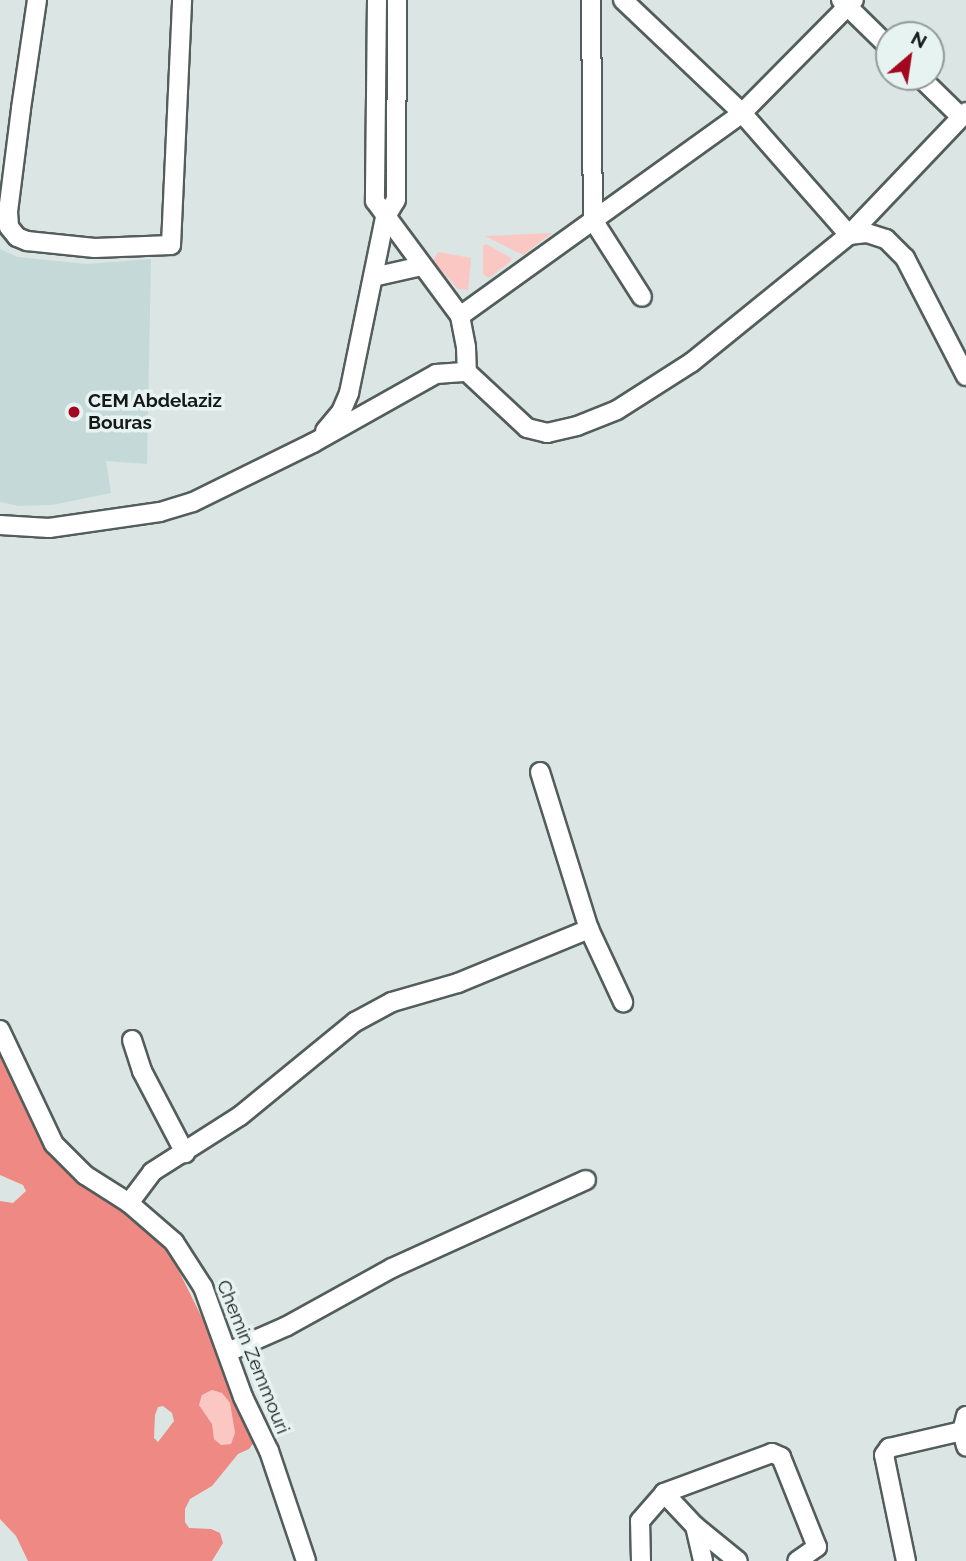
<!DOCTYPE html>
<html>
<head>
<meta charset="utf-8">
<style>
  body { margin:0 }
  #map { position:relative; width:966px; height:1561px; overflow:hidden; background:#dae5e4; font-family:Raleway,sans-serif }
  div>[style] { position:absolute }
  .built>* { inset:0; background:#c5dad8 }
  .green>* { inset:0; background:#fac7c2 }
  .forest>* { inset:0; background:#ee8a83 }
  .roads { filter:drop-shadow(2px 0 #535d5c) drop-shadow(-2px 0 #535d5c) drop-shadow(0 2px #535d5c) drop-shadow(0 -2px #535d5c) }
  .minor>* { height:18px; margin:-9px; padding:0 9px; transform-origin:9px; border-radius:9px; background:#fff }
  .dots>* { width:19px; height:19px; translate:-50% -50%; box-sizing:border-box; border:4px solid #e7f3f1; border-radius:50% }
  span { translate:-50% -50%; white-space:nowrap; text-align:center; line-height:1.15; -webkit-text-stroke:7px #e7f3f1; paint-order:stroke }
  .poi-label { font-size:19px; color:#141918; font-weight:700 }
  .left { translate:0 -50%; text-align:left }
  .street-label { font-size:19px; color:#141918 }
  .north { position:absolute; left:875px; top:21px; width:70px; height:70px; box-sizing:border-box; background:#e7f3f1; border:2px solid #939c9a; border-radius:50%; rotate:29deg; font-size:19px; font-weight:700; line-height:28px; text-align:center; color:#141918 }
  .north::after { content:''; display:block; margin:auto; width:24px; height:32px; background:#a3071d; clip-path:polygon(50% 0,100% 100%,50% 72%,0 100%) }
</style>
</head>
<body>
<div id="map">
  <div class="built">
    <i style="clip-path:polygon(0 249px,18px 257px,87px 264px,151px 259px,147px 464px,106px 461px,111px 493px,52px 505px,19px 506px,0 502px)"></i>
  </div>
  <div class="green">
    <i style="clip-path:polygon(552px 233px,523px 255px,485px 236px)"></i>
    <i style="clip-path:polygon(486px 244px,511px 258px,511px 261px,489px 278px,483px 274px,483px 246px)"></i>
    <i style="clip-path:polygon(438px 252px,471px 258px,468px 290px,458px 289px,433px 261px)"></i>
    <i style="clip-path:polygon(212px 1390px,222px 1393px,230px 1403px,235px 1433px,231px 1444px,221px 1445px,214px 1439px,212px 1424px,199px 1405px,202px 1395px)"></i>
  </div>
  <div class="forest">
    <i style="clip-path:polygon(evenodd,0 1051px,32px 1118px,54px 1152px,162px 1237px,221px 1356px,255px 1441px,249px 1449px,238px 1454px,212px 1486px,190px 1499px,185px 1509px,185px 1522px,189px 1528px,211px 1529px,220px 1533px,223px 1543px,212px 1561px,28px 1561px,16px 1536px,0 1519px,0 1201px,13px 1203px,26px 1191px,23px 1185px,0 1175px,0 1051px,212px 1390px,222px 1393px,230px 1403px,235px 1433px,231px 1444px,221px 1445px,214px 1439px,212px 1424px,199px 1405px,202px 1395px,212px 1390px,0 1051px,163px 1406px,172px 1413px,174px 1421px,158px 1442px,154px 1438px,155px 1415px,158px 1407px,163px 1406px)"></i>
  </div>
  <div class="roads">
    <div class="minor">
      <i style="left:37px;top:0;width:110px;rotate:98.4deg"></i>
      <i style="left:21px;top:109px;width:104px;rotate:97.2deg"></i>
      <i style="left:8px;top:212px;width:15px;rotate:86deg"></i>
      <i style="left:9px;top:227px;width:13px;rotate:51deg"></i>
      <i style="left:17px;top:237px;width:11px;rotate:22deg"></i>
      <i style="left:27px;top:241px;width:68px;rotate:5.9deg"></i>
      <i style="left:95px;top:248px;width:76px;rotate:-2.3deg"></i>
      <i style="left:171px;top:245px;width:245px;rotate:-87.4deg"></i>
      <i style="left:377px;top:0;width:201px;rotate:90.6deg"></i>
      <i style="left:375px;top:201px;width:143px;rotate:53.5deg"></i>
      <i style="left:460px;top:316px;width:32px;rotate:79deg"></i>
      <i style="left:466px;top:347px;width:25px;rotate:88deg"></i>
      <i style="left:591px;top:0;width:220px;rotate:89.5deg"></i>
      <i style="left:593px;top:220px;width:91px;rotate:57.5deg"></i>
      <i style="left:623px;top:0;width:164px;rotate:43.5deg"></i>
      <i style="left:742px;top:113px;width:162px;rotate:48.7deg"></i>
      <i style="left:841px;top:0;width:67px;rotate:44.4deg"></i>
      <i style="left:920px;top:77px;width:57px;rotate:44.3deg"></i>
      <i style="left:849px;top:235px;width:18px;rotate:-6deg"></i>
      <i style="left:867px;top:233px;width:20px;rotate:18deg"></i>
      <i style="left:886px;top:239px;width:27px;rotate:45deg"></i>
      <i style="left:905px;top:258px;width:133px;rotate:62.7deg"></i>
      <i style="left:373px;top:277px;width:50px;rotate:-12.7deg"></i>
      <i style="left:460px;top:316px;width:347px;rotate:-35.7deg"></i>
      <i style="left:742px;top:113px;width:159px;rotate:-45.3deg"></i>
      <i style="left:325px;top:431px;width:25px;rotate:-50deg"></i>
      <i style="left:341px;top:412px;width:21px;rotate:-67deg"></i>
      <i style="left:349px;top:393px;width:179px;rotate:-78.4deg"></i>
      <i style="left:385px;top:218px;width:21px;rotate:-59deg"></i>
      <i style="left:396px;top:200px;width:200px;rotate:-89.7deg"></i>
      <i style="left:0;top:525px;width:49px;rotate:3.5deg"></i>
      <i style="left:49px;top:528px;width:112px;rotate:-8.2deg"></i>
      <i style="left:160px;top:512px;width:34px;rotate:-17deg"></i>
      <i style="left:193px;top:502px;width:134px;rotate:-26.2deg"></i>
      <i style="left:313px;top:443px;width:141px;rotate:-29.3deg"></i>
      <i style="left:436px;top:374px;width:31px;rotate:-4deg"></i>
      <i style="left:467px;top:372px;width:82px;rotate:43deg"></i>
      <i style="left:527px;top:428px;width:21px;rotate:14deg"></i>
      <i style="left:547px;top:433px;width:31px;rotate:-13deg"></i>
      <i style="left:577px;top:426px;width:43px;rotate:-21.8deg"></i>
      <i style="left:617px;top:410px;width:89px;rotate:-32.6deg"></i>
      <i style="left:692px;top:362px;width:202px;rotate:-39deg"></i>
      <i style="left:849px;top:235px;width:170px;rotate:-46.4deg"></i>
      <i style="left:540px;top:772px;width:164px;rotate:72.7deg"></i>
      <i style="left:589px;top:929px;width:81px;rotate:65deg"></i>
      <i style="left:0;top:1030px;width:126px;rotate:64.7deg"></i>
      <i style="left:54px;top:1144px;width:44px;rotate:45deg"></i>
      <i style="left:85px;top:1175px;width:52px;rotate:32.5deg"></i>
      <i style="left:129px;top:1203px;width:60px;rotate:40.9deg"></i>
      <i style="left:174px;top:1242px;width:54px;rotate:57.2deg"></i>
      <i style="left:203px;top:1287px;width:117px;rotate:70deg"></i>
      <i style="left:243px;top:1397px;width:60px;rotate:64.3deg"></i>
      <i style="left:269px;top:1451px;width:116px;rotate:71.4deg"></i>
      <i style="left:132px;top:1040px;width:33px;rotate:72deg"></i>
      <i style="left:142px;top:1071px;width:93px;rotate:62.3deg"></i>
      <i style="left:129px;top:1203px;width:39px;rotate:-53deg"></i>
      <i style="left:152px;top:1172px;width:104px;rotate:-32.5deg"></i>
      <i style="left:240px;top:1116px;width:149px;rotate:-39.3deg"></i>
      <i style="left:355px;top:1022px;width:42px;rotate:-28.4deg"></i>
      <i style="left:392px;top:1002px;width:69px;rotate:-16.1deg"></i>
      <i style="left:458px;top:983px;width:142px;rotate:-22.4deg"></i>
      <i style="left:228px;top:1352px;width:64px;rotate:-23.8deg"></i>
      <i style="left:287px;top:1326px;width:120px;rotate:-28.9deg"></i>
      <i style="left:392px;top:1268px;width:213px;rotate:-24.4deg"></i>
      <i style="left:966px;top:1416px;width:16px;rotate:105deg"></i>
      <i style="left:962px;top:1431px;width:16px;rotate:75deg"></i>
      <i style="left:664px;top:1493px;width:115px;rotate:-20.3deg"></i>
      <i style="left:772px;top:1453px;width:10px;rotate:24deg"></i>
      <i style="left:781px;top:1457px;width:97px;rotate:68.2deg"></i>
      <i style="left:817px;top:1547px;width:24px;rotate:145deg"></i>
      <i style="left:695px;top:1526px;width:36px;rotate:77deg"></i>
      <i style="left:641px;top:1561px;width:40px;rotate:-91.4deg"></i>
      <i style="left:640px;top:1521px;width:37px;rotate:-49deg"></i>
      <i style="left:664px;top:1493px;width:45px;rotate:46.8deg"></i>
      <i style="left:695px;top:1526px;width:55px;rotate:39.1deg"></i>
      <i style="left:906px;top:1561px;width:108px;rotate:-101.7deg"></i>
      <i style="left:884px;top:1455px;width:9px;rotate:-54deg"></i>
      <i style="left:889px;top:1448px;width:75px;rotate:-13.1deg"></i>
    </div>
  </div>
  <div class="dots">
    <i style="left:74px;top:412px;background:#a3071d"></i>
  </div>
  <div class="poi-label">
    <span class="left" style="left:88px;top:412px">CEM Abdelaziz<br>Bouras</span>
  </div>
  <div class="street-label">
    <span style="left:253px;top:1357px;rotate:68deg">Chemin Zemmouri</span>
  </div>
  <div class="north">N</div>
</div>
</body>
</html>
